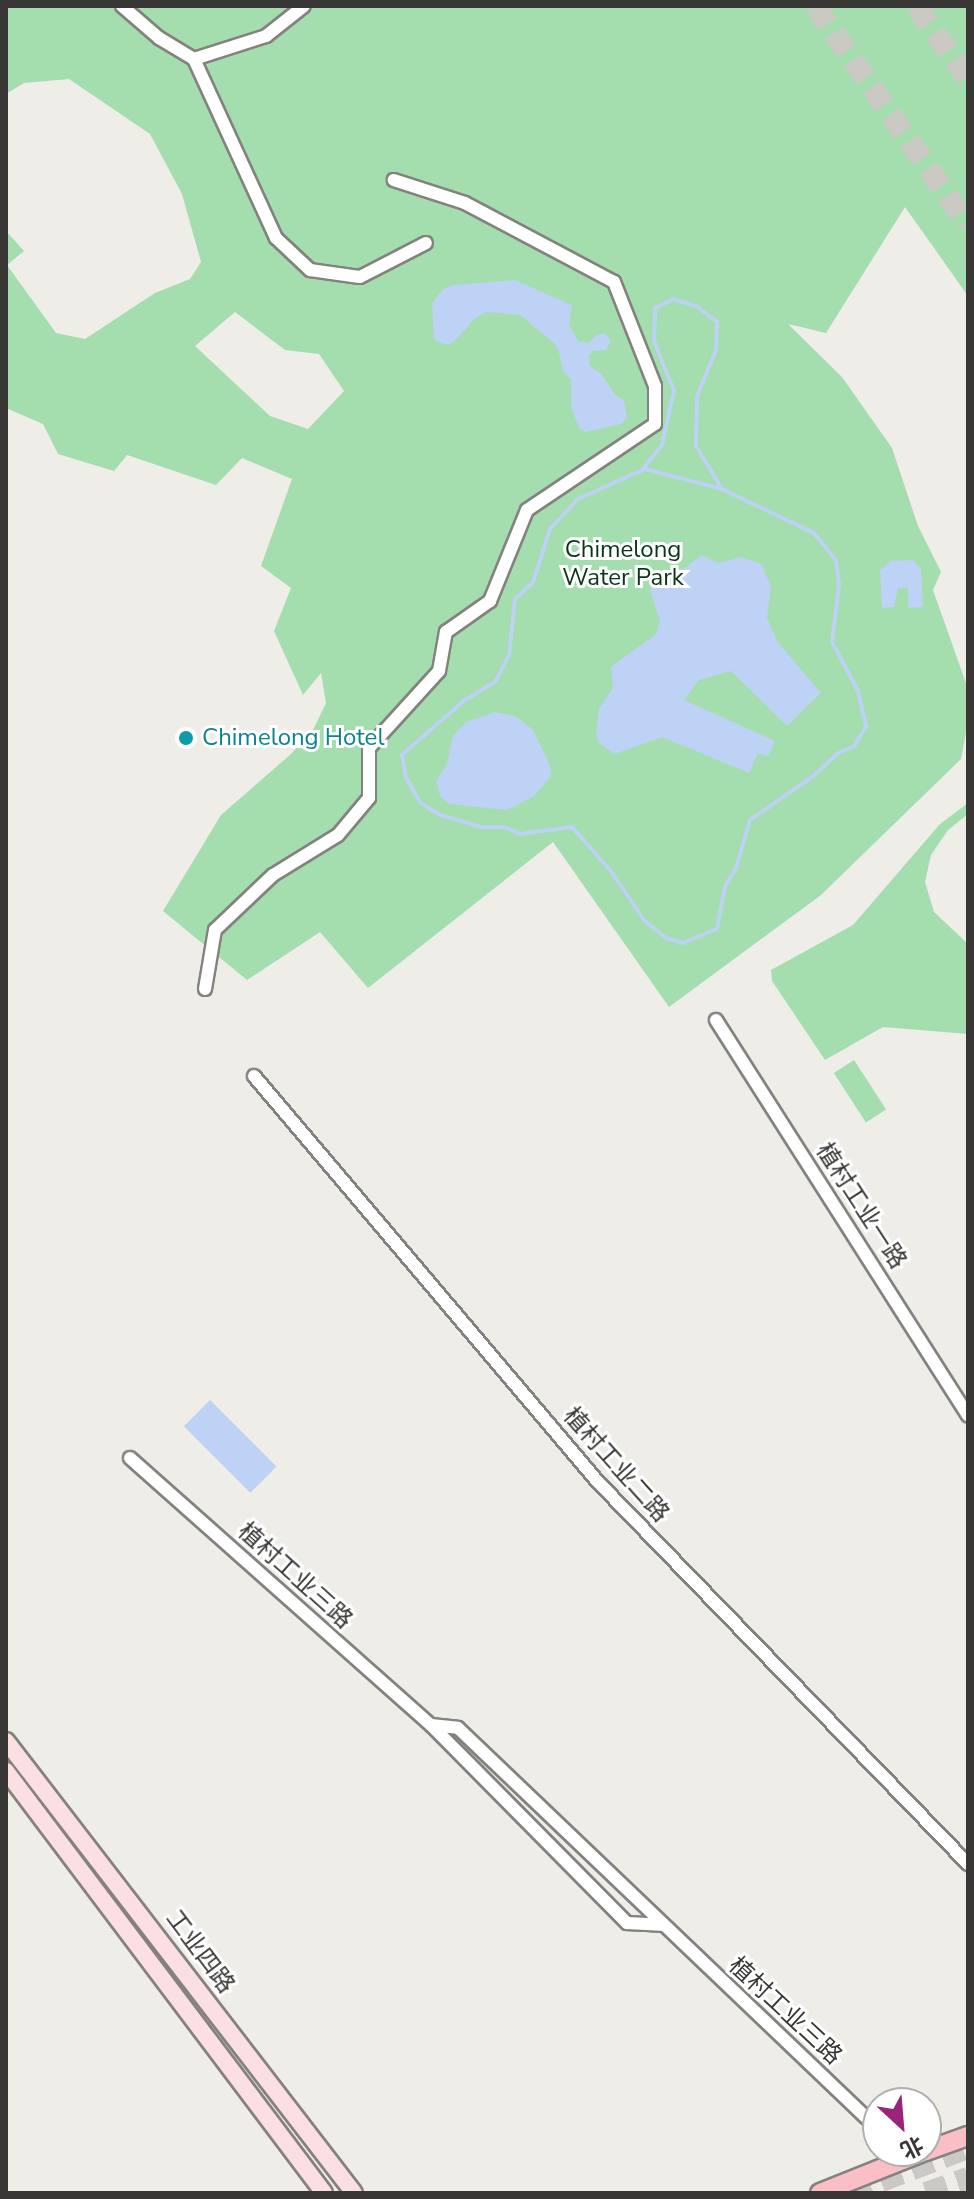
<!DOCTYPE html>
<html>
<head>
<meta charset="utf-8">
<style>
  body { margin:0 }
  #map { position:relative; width:974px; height:2199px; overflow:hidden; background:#efede8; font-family:"Nunito Sans","Noto Sans SC",sans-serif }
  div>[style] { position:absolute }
  .green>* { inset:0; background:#a4ddae; transform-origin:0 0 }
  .water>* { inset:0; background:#bdd2f5; transform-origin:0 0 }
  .stream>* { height:4px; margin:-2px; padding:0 2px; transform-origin:2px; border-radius:2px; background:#bdd2f5 }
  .highway-tunnel>* { height:22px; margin-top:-11px; transform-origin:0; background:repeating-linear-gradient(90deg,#cac9c4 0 22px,transparent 0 33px) }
  .roads { filter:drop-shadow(2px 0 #84827e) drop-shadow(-2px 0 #84827e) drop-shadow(0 2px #84827e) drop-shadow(0 -2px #84827e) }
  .street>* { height:12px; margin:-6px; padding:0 6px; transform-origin:6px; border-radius:6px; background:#fff }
  .secondary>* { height:16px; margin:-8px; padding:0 8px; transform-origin:8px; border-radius:8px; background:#fcdfe2 }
  .primary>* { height:18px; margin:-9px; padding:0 9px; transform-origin:9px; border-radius:9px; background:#fabfc6 }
  .dots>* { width:22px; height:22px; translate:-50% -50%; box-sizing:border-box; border:4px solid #fff; border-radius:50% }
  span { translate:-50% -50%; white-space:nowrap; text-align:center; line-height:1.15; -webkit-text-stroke:6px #fff; paint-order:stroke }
  .park-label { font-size:24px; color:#0a3618 }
  .culture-label { font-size:24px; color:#0d838f }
  .left { translate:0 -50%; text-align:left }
  .street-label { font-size:24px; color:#383735 }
  .frame { position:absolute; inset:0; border:8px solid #383735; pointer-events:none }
  .north { position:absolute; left:862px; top:2087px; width:80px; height:80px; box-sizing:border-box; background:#fff; border:2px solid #afafae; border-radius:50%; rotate:154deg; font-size:22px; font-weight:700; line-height:32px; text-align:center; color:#383735 }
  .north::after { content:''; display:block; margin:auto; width:28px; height:36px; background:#9c237b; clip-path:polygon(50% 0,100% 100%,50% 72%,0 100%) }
</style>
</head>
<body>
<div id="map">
  <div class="green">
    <i style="clip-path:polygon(evenodd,6px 6px,968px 6px,968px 296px,905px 207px,826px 333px,788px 324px,842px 377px,892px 448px,918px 526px,941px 572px,933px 590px,968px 689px,968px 721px,961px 759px,821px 895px,669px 1007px,553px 842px,368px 988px,320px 932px,247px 980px,163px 911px,221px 815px,291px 754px,314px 728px,326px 703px,321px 673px,303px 695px,274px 631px,291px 588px,261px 566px,292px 479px,242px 458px,216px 485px,127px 455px,114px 471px,58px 454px,43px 424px,6px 408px,6px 231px,24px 251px,7px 265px,56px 333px,85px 339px,155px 293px,190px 279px,201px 262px,182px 194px,150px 134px,69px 79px,24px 83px,6px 94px,6px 6px,235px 312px,285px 350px,319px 354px,344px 391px,308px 429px,270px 416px,195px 346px,235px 312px)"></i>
    <i style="clip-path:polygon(968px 803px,968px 814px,948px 830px,931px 855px,925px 882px,934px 912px,968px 944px,968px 1034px,883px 1027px,825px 1060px,772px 981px,771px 970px,853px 925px,940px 824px)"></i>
    <i style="left:854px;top:1060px;width:59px;height:24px;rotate:57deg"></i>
  </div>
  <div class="water">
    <i style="clip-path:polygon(515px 280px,572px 305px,569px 325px,578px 341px,588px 343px,598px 334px,606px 334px,611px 341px,606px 350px,593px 351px,589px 355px,590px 366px,601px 374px,616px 396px,624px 400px,627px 418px,621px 424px,585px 432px,579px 428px,571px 408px,571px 379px,563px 371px,559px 352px,554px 343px,520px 315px,487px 312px,474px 319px,455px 341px,447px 345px,434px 340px,432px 304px,442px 290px,453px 285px)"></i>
    <i style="clip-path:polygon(701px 555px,719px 563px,741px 557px,761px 564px,771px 586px,767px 618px,777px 641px,821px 693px,787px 726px,731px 671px,699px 680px,684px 700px,775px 741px,768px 756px,758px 753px,749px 773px,662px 737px,615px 754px,600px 744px,596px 735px,599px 708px,613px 688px,611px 667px,656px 634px,660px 621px,650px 590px,652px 581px,661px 573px,685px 568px)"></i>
    <i style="clip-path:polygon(913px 560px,921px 569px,923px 607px,908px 608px,908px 588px,898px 588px,894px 607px,882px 608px,880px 570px,891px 561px)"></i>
    <i style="clip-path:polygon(494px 712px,515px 716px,533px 730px,550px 765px,551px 776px,533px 797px,507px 810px,449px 804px,440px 796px,436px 781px,447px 764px,453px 736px,466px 722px)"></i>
    <i style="left:210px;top:1400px;width:94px;height:37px;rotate:45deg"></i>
  </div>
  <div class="stream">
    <i style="left:645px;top:469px;width:80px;rotate:14.6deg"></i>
    <i style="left:722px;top:489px;width:102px;rotate:25.6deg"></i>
    <i style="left:814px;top:533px;width:35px;rotate:51deg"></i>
    <i style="left:836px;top:560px;width:25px;rotate:83deg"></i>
    <i style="left:839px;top:585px;width:57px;rotate:97deg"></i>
    <i style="left:832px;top:642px;width:55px;rotate:62deg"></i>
    <i style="left:858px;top:691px;width:37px;rotate:77deg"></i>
    <i style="left:866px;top:727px;width:22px;rotate:122deg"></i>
    <i style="left:854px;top:746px;width:19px;rotate:155deg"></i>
    <i style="left:837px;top:754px;width:34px;rotate:137deg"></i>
    <i style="left:812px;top:777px;width:75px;rotate:145.3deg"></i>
    <i style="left:750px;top:820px;width:50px;rotate:106.3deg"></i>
    <i style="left:736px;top:868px;width:21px;rotate:121deg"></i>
    <i style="left:725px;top:886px;width:44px;rotate:100.5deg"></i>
    <i style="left:717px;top:929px;width:37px;rotate:158deg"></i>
    <i style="left:683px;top:943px;width:18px;rotate:-164deg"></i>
    <i style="left:666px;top:938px;width:28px;rotate:-141deg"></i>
    <i style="left:644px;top:920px;width:59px;rotate:-124deg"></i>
    <i style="left:611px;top:871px;width:59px;rotate:-131.6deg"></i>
    <i style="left:572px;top:827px;width:52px;rotate:172.3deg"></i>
    <i style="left:520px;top:834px;width:17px;rotate:-156deg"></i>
    <i style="left:504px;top:827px;width:23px;rotate:180deg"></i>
    <i style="left:481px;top:827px;width:43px;rotate:-163.7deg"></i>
    <i style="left:440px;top:815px;width:22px;rotate:-148deg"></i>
    <i style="left:421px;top:803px;width:29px;rotate:-121deg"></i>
    <i style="left:406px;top:778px;width:23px;rotate:-100deg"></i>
    <i style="left:402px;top:755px;width:82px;rotate:-41.1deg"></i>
    <i style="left:464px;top:701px;width:38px;rotate:-32deg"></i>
    <i style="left:496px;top:681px;width:28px;rotate:-63deg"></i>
    <i style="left:509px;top:656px;width:57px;rotate:-84deg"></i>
    <i style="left:515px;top:599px;width:25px;rotate:-43deg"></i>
    <i style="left:533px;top:582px;width:56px;rotate:-72.2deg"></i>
    <i style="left:550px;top:529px;width:41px;rotate:-47deg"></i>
    <i style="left:578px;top:499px;width:73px;rotate:-24.1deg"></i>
    <i style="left:642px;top:470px;width:32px;rotate:-51deg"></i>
    <i style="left:662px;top:445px;width:55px;rotate:-77.5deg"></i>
    <i style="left:674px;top:391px;width:54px;rotate:-111.8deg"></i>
    <i style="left:654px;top:341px;width:33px;rotate:-88deg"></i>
    <i style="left:655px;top:308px;width:20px;rotate:-27deg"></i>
    <i style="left:673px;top:299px;width:24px;rotate:17deg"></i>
    <i style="left:696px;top:306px;width:26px;rotate:37deg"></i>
    <i style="left:717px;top:322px;width:28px;rotate:92deg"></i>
    <i style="left:716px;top:350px;width:50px;rotate:112.4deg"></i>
    <i style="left:697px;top:396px;width:50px;rotate:91.1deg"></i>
    <i style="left:696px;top:446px;width:50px;rotate:58.8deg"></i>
  </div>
  <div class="highway-tunnel">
    <i style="left:815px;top:6px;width:267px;rotate:55.1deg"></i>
    <i style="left:916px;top:6px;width:90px;rotate:54.5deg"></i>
    <i style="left:850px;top:2193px;width:126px;rotate:-20.9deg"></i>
    <i style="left:926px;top:2193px;width:45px;rotate:-19.7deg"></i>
  </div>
  <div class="roads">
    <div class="street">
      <i style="left:122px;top:6px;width:49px;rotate:40.9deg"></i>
      <i style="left:159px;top:38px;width:41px;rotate:31deg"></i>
      <i style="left:194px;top:59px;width:76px;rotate:-17.7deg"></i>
      <i style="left:266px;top:36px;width:48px;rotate:-38.3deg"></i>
      <i style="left:194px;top:59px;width:197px;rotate:65.4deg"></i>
      <i style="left:276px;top:238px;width:47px;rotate:43.3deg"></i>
      <i style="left:310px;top:270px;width:50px;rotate:8deg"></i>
      <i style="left:360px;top:277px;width:74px;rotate:-27.3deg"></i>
      <i style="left:205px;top:989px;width:60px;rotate:-80.4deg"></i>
      <i style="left:215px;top:930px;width:80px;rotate:-43.5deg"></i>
      <i style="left:273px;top:875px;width:76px;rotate:-31.6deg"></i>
      <i style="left:338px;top:835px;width:48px;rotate:-50deg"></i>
      <i style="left:369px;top:798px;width:50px;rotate:-90deg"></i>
      <i style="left:369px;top:748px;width:104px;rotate:-47.7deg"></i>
      <i style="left:439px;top:671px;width:40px;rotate:-80deg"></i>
      <i style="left:446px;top:632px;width:54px;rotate:-35.2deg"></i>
      <i style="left:490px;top:601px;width:98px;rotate:-67.9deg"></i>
      <i style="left:527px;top:510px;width:154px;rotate:-33.9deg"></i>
      <i style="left:655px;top:424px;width:38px;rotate:-90deg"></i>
      <i style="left:655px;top:386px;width:112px;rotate:-111.5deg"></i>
      <i style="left:614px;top:282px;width:169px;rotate:-152.1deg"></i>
      <i style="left:465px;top:203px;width:75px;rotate:-162.1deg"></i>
      <i style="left:716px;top:1020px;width:469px;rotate:57.5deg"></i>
      <i style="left:254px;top:1076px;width:532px;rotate:49.73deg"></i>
      <i style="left:598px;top:1482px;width:532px;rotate:45.91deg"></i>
      <i style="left:130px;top:1458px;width:402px;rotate:41.6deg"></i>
      <i style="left:431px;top:1725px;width:279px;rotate:45.3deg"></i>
      <i style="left:627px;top:1923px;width:34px;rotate:3deg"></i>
      <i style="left:431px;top:1725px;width:27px;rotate:6deg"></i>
      <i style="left:458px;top:1728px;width:581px;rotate:43.67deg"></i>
    </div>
    <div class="secondary">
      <i style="left:6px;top:1741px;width:570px;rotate:52.41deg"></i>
      <i style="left:6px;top:1771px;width:528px;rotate:53deg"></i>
    </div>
    <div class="primary">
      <i style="left:926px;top:2151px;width:45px;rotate:-19.7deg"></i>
      <i style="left:820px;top:2193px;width:113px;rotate:-21.8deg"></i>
    </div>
  </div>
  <div class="dots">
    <i style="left:186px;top:738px;background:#0f9aa8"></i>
  </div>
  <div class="park-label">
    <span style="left:623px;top:564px">Chimelong<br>Water Park</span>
  </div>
  <div class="culture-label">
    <span class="left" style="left:202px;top:738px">Chimelong Hotel</span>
  </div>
  <div class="street-label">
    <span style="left:861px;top:1206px;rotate:57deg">植村工业一路</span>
    <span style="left:616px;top:1465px;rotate:48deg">植村工业二路</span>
    <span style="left:295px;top:1576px;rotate:42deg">植村工业三路</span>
    <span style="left:200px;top:1952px;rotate:53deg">工业四路</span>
    <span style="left:785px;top:2011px;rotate:43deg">植村工业三路</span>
  </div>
  <div class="frame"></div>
  <div class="north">北</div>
</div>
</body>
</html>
